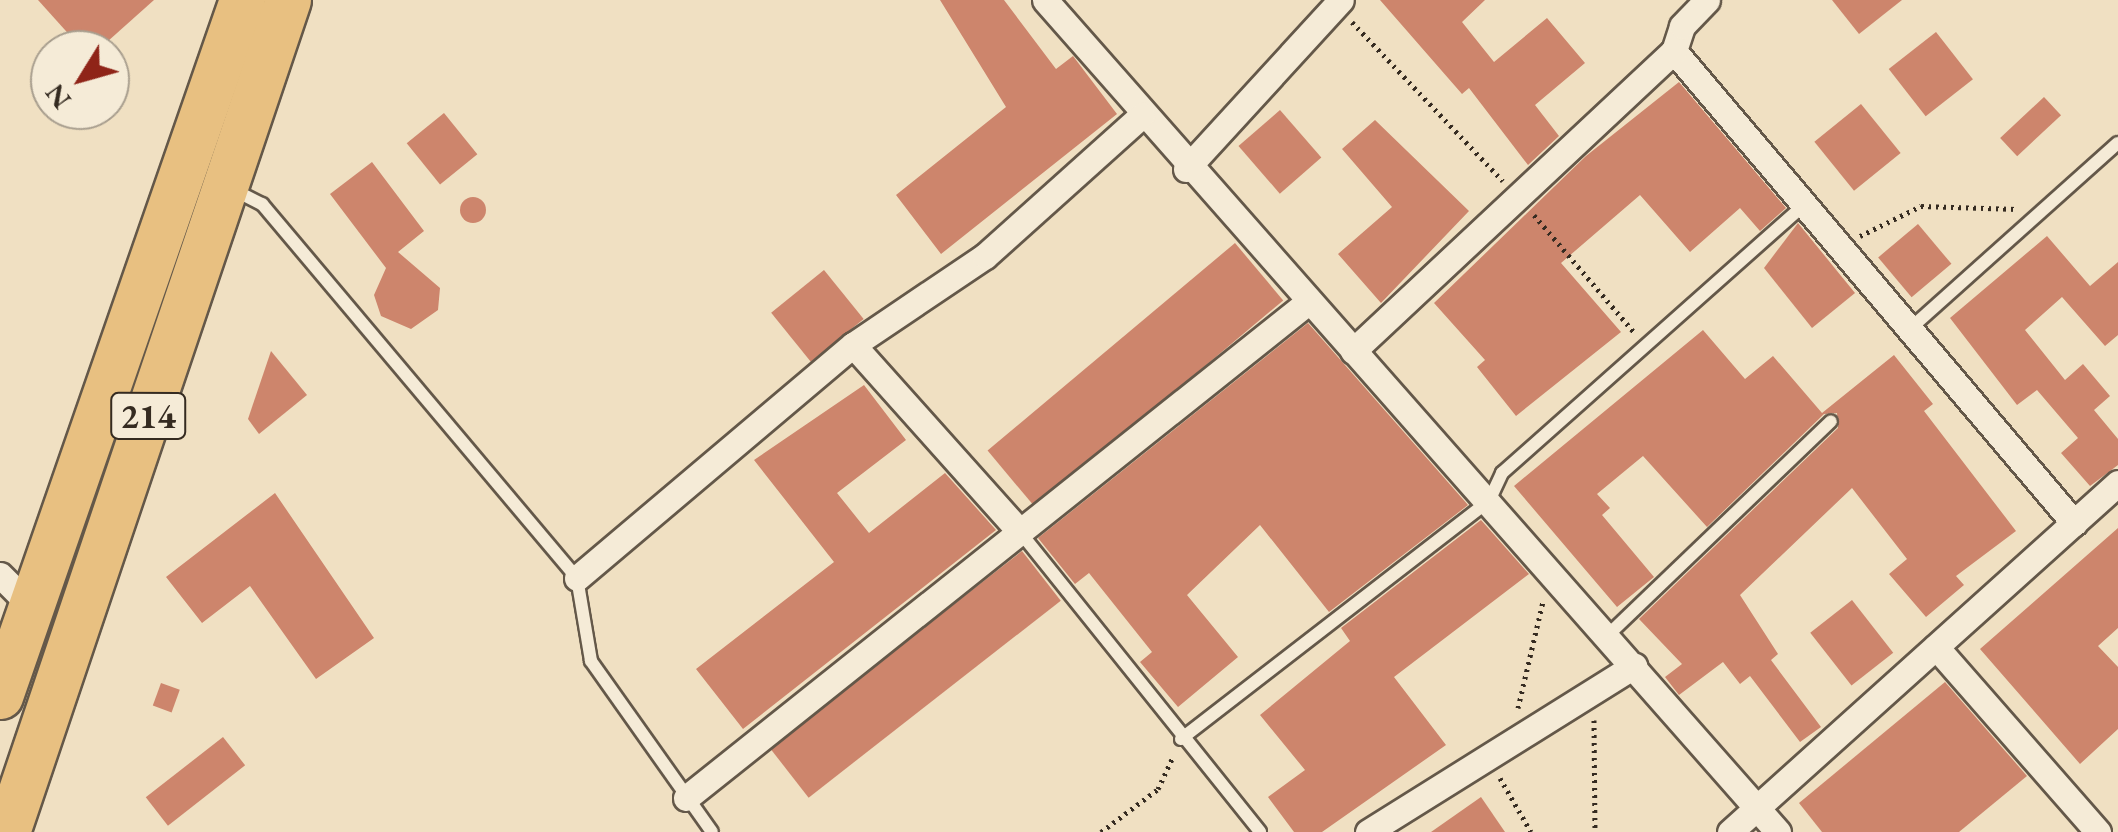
<!DOCTYPE html>
<html>
<head>
<meta charset="utf-8">
<style>
  body { margin:0 }
  #map { position:relative; width:2118px; height:832px; overflow:hidden; background:#f0e0c2; font-family:"EB Garamond",serif }
  div>[style] { position:absolute }
  .building>* { inset:0; background:#cd856c; transform-origin:0 0 }
  .round { border-radius:50% }
  .path>* { height:5px; margin-top:-2.5px; transform-origin:0; background:repeating-linear-gradient(90deg,#352b21 0 2.5px,transparent 0 7.5px) }
  .roads { filter:drop-shadow(2px 0 #645849) drop-shadow(-2px 0 #645849) drop-shadow(0 2px #645849) drop-shadow(0 -2px #645849) }
  .lane>* { height:12px; margin:-6px; padding:0 6px; transform-origin:6px; border-radius:6px; background:#f5ebd7 }
  .street>* { height:25px; margin:-12.5px; padding:0 12.5px; transform-origin:12.5px; border-radius:12.5px; background:#f5ebd7 }
  .highway>* { height:45px; margin:-22.5px; padding:0 22.5px; transform-origin:22.5px; border-radius:22.5px; background:#e8c081 }
  span { translate:-50% -50%; white-space:nowrap; text-align:center; line-height:1.15; -webkit-text-stroke:8px #f5ebd7; paint-order:stroke }
  .shield-label span { padding:2px 8px; background:#f5ebd7; border:2px solid; border-radius:8px; -webkit-text-stroke-width:0 }
  .shield-label { font-size:35px; color:#352b21; font-weight:700 }
  .north { position:absolute; left:30px; top:30px; width:100px; height:100px; box-sizing:border-box; background:#f5ebd7; border:2px solid #a89e8e; border-radius:50%; rotate:233deg; font-size:28px; font-weight:700; line-height:40px; text-align:center; color:#352b21 }
  .north::after { content:''; display:block; margin:auto; width:35px; height:45px; background:#8f2418; clip-path:polygon(50% 0,100% 100%,50% 72%,0 100%) }
</style>
</head>
<body>
<div id="map">
  <div class="building">
    <i style="clip-path:polygon(38px 0,154px 0,98px 50px,83px 50px)"></i>
    <i style="clip-path:polygon(940px 0,1004px 0,1056px 69px,1073px 56px,1117px 114px,941px 254px,896px 195px,1006px 107px)"></i>
    <i style="clip-path:polygon(1380px 0,1485px 0,1462px 22px,1494px 62px,1547px 18px,1585px 63px,1535px 105px,1559px 136px,1528px 165px,1469px 88px,1462px 94px)"></i>
    <i style="clip-path:polygon(1832px 0,1902px 0,1859px 34px)"></i>
    <i style="left:1936px;top:32px;width:60px;height:60px;rotate:52deg"></i>
    <i style="clip-path:polygon(1679px 82px,1786px 208px,1760px 231px,1740px 208px,1690px 252px,1640px 195px,1561px 263px,1621px 332px,1516px 416px,1477px 367px,1485px 360px,1434px 303px,1586px 156px)"></i>
    <i style="left:2044px;top:97px;width:25px;height:60px;rotate:47deg"></i>
    <i style="left:1861px;top:104px;width:63px;height:60px;rotate:51deg"></i>
    <i style="left:1280px;top:110px;width:63px;height:55px;rotate:49deg"></i>
    <i style="left:444px;top:113px;width:53px;height:48px;rotate:51deg"></i>
    <i style="clip-path:polygon(1375px 120px,1469px 211px,1381px 303px,1338px 254px,1392px 207px,1342px 149px)"></i>
    <i style="clip-path:polygon(372px 162px,424px 231px,398px 252px,440px 288px,438px 310px,411px 329px,381px 316px,374px 295px,386px 268px,330px 194px)"></i>
    <i class="round" style="left:460px;top:197px;width:26px;height:26px"></i>
    <i style="clip-path:polygon(1798px 223px,1855px 293px,1812px 328px,1764px 268px)"></i>
    <i style="left:1918px;top:224px;width:52px;height:52px;rotate:50deg"></i>
    <i style="clip-path:polygon(2047px 236px,2090px 286px,2118px 262px,2118px 335px,2105px 346px,2062px 297px,2025px 330px,2065px 380px,2083px 364px,2110px 396px,2094px 410px,2118px 439px,2118px 465px,2090px 486px,2061px 453px,2078px 438px,2037px 390px,2017px 405px,1950px 318px)"></i>
    <i style="left:1235px;top:243px;width:75px;height:323px;rotate:50deg"></i>
    <i style="left:824px;top:270px;width:63px;height:68px;rotate:51deg"></i>
    <i style="clip-path:polygon(1308px 323px,1468px 505px,1329px 612px,1260px 525px,1187px 595px,1238px 657px,1178px 707px,1140px 662px,1152px 652px,1089px 573px,1075px 584px,1038px 538px)"></i>
    <i style="clip-path:polygon(1703px 330px,1745px 379px,1773px 356px,1822px 413px,1894px 355px,1933px 404px,1924px 411px,2016px 531px,1956px 576px,1964px 585px,1926px 617px,1889px 574px,1907px 559px,1852px 488px,1740px 595px,1778px 654px,1771px 660px,1821px 727px,1800px 742px,1750px 676px,1740px 684px,1723px 662px,1679px 695px,1665px 677px,1682px 664px,1639px 619px,1838px 428px,1837px 413px,1824px 414px,1707px 527px,1643px 456px,1597px 494px,1610px 508px,1602px 515px,1654px 577px,1617px 607px,1514px 486px)"></i>
    <i style="clip-path:polygon(271px 351px,307px 395px,259px 434px,248px 419px)"></i>
    <i style="clip-path:polygon(864px 385px,906px 440px,837px 493px,869px 533px,945px 473px,996px 530px,743px 729px,696px 669px,834px 562px,754px 460px)"></i>
    <i style="clip-path:polygon(275px 493px,374px 638px,316px 679px,250px 586px,202px 623px,166px 577px)"></i>
    <i style="clip-path:polygon(1481px 520px,1529px 574px,1394px 677px,1446px 745px,1322px 832px,1294px 832px,1268px 797px,1305px 770px,1260px 715px,1350px 641px,1341px 628px)"></i>
    <i style="clip-path:polygon(2118px 528px,2118px 628px,2098px 646px,2118px 667px,2118px 729px,2080px 764px,1980px 649px)"></i>
    <i style="left:1022px;top:551px;width:63px;height:320px;rotate:52deg"></i>
    <i style="left:1852px;top:600px;width:67px;height:53px;rotate:52deg"></i>
    <i style="clip-path:polygon(1945px 682px,2027px 776px,1959px 832px,1822px 832px,1799px 803px)"></i>
    <i style="left:161px;top:683px;width:20px;height:24px;rotate:20deg"></i>
    <i style="left:223px;top:737px;width:36px;height:98px;rotate:52deg"></i>
    <i style="clip-path:polygon(1481px 797px,1505px 832px,1431px 832px)"></i>
  </div>
  <div class="path">
    <i style="left:1352px;top:22px;width:219px;rotate:46.5deg"></i>
    <i style="left:1534px;top:215px;width:154px;rotate:49.5deg"></i>
    <i style="left:1860px;top:236px;width:68px;rotate:-26.2deg"></i>
    <i style="left:1921px;top:206px;width:96px;rotate:1.8deg"></i>
    <i style="left:1518px;top:708px;width:110px;rotate:-76.8deg"></i>
    <i style="left:1594px;top:720px;width:112px;rotate:89.5deg"></i>
    <i style="left:1500px;top:778px;width:62px;rotate:60.1deg"></i>
    <i style="left:1101px;top:832px;width:71px;rotate:-37deg"></i>
    <i style="left:1158px;top:789px;width:35px;rotate:-65deg"></i>
  </div>
  <div class="roads">
    <div class="lane">
      <i style="left:232px;top:189px;width:34px;rotate:27deg"></i>
      <i style="left:262px;top:204px;width:489px;rotate:49.9deg"></i>
      <i style="left:577px;top:578px;width:84px;rotate:80.4deg"></i>
      <i style="left:591px;top:661px;width:209px;rotate:54.7deg"></i>
      <i style="left:1912px;top:327px;width:276px;rotate:-41.8deg"></i>
      <i style="left:1020px;top:532px;width:384px;rotate:51.3deg"></i>
      <i style="left:1607px;top:636px;width:310px;rotate:-43.8deg"></i>
      <i style="left:1181px;top:739px;width:389px;rotate:-37.7deg"></i>
      <i style="left:1489px;top:501px;width:31px;rotate:-65deg"></i>
      <i style="left:1502px;top:473px;width:407px;rotate:-41.6deg"></i>
    </div>
    <div class="street">
      <i style="left:1045px;top:0;width:1109px;rotate:48.62deg"></i>
      <i style="left:1674px;top:51px;width:619px;rotate:49.72deg"></i>
      <i style="left:1186px;top:169px;width:229px;rotate:-47.5deg"></i>
      <i style="left:853px;top:345px;width:251px;rotate:48.2deg"></i>
      <i style="left:1353px;top:351px;width:439px;rotate:-43.1deg"></i>
      <i style="left:1674px;top:51px;width:26px;rotate:-72deg"></i>
      <i style="left:1682px;top:26px;width:36px;rotate:-46deg"></i>
      <i style="left:0;top:575px;width:44px;rotate:45deg"></i>
      <i style="left:577px;top:578px;width:361px;rotate:-40.2deg"></i>
      <i style="left:853px;top:345px;width:159px;rotate:-34deg"></i>
      <i style="left:985px;top:256px;width:211px;rotate:-41.9deg"></i>
      <i style="left:1936px;top:647px;width:246px;rotate:48.8deg"></i>
      <i style="left:686px;top:798px;width:796px;rotate:-38.57deg"></i>
      <i style="left:1368px;top:832px;width:314px;rotate:-32deg"></i>
      <i style="left:1730px;top:832px;width:522px;rotate:-41.97deg"></i>
    </div>
    <div class="highway">
      <i style="left:0;top:696px;width:737px;rotate:-70.83deg"></i>
      <i style="left:7px;top:832px;width:878px;rotate:-71.34deg"></i>
    </div>
  </div>
  <div class="shield-label">
    <span style="left:148px;top:416px">214</span>
  </div>
  <div class="north">N</div>
</div>
</body>
</html>
